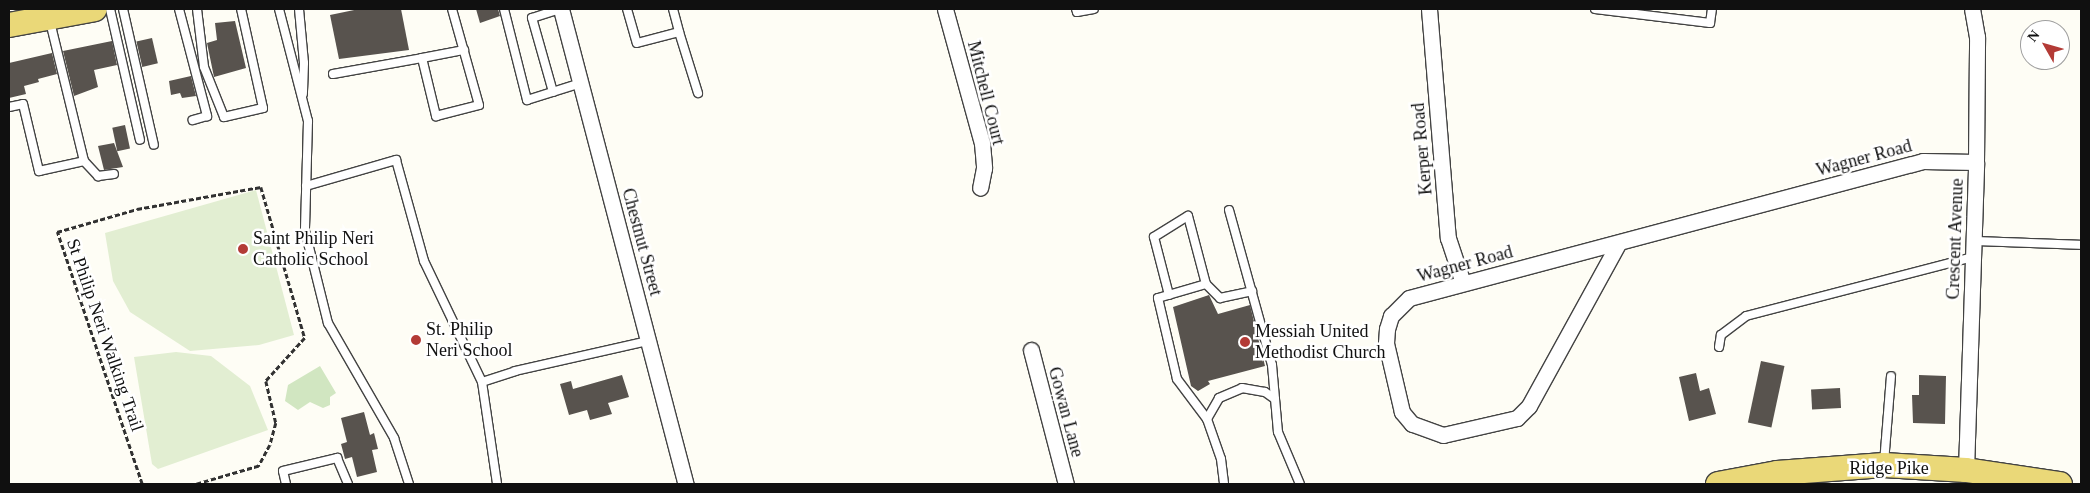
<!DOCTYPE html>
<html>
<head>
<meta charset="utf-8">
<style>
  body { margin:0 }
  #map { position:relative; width:2090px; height:493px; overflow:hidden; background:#fefdf5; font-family:Georgia,serif }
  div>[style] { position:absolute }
  .green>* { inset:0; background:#d1e6c1 }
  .pitch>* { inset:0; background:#e2eed2 }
  .building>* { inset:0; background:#58534e; transform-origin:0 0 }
  .path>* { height:2.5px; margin-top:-1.25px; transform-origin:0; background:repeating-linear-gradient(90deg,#323232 0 5px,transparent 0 7.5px) }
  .roads { filter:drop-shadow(1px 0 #434343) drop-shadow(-1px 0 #434343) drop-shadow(0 1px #434343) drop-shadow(0 -1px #434343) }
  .lane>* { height:8px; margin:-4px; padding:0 4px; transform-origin:4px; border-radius:4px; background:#fff }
  .street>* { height:15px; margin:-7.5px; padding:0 7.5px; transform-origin:7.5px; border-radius:7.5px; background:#fff }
  .primary>* { height:24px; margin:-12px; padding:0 12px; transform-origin:12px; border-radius:12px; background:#ead878 }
  .dots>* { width:14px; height:14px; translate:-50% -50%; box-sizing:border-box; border:2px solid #fff; border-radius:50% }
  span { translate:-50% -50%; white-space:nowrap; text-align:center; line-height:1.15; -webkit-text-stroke:5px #fff; paint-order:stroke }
  .street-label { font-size:18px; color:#101010 }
  .poi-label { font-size:18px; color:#101010 }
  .left { translate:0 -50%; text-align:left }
  .frame { position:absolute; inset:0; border:10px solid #101010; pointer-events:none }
  .north { position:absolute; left:2020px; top:20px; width:50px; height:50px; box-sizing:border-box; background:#fff; border:1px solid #9f9f9f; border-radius:50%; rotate:308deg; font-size:14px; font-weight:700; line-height:20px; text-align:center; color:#101010 }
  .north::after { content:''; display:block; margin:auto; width:18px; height:22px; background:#b33b36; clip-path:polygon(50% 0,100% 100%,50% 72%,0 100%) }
</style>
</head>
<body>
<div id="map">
  <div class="green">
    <i style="clip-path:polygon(320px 366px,336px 393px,330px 397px,330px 405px,323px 408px,310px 402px,298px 410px,285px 401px,288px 385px)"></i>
  </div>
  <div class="pitch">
    <i style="clip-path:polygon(256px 190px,294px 335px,259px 345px,190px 351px,130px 312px,113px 281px,105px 233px)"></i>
    <i style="clip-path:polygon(176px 352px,211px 356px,250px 386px,268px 430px,158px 469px,152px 464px,134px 357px)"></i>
  </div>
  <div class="building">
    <i style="clip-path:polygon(359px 9px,401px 9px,409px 50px,339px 59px,330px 15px)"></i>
    <i style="clip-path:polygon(476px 9px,498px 9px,500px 16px,480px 23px)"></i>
    <i style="clip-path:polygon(235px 21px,246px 68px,214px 77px,207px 43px,217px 40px,215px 23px)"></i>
    <i style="left:152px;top:38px;width:26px;height:16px;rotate:77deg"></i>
    <i style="clip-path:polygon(112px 41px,117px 65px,94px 70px,98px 87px,74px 96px,63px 51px)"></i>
    <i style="clip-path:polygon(52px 53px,57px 74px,38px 79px,39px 82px,24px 86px,26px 94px,9px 98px,9px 63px)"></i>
    <i style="clip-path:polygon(191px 76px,196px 96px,182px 98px,180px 93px,171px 95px,169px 81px)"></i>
    <i style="left:125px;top:125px;width:24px;height:13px;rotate:78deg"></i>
    <i style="clip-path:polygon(114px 143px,123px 167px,104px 170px,98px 146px)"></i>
    <i style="clip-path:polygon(1209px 295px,1218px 314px,1250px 305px,1265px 366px,1208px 381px,1210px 384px,1198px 391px,1191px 386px,1173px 307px)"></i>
    <i style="left:1761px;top:361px;width:24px;height:63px;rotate:12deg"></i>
    <i style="clip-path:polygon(1696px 373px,1700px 391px,1709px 388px,1716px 414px,1689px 421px,1679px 377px)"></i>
    <i style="clip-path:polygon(622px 375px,629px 397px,608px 403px,612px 414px,590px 420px,587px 410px,569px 415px,560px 384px,571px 381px,573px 389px)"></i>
    <i style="clip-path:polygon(1919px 375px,1946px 376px,1945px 424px,1913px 423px,1912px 395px,1919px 395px)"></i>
    <i style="left:1840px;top:388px;width:20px;height:29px;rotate:87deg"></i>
    <i style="clip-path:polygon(364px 412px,370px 435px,374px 433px,378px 449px,372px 450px,377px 472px,357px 477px,352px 457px,345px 459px,341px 444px,347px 442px,341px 418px)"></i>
  </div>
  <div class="path">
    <i style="left:142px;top:484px;width:266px;rotate:-108.6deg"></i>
    <i style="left:57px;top:232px;width:83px;rotate:-16deg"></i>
    <i style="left:137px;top:209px;width:126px;rotate:-10.1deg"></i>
    <i style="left:261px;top:187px;width:157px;rotate:73.8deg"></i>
    <i style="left:305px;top:338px;width:58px;rotate:132.2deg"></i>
    <i style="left:266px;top:381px;width:43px;rotate:76.6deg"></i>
    <i style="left:276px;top:423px;width:23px;rotate:105deg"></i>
    <i style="left:270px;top:445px;width:24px;rotate:118deg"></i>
    <i style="left:259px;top:466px;width:65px;rotate:163.8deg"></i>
  </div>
  <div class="roads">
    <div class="lane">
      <i style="left:110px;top:9px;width:134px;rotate:77.1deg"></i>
      <i style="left:123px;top:9px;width:139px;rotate:77.2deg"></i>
      <i style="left:179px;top:9px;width:111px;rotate:75.3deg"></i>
      <i style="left:207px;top:116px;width:15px;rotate:164deg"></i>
      <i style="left:197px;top:9px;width:58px;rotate:83.1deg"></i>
      <i style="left:204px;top:67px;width:54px;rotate:68.2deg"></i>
      <i style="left:224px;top:117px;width:40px;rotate:-13deg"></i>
      <i style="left:263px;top:108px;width:101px;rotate:-102.5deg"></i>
      <i style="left:279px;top:9px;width:116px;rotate:75.5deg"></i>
      <i style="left:308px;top:121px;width:110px;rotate:91.6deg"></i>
      <i style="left:305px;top:231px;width:95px;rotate:76deg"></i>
      <i style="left:328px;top:323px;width:133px;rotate:60.1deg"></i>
      <i style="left:394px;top:438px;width:48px;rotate:71.9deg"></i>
      <i style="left:299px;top:9px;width:54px;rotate:84.7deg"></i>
      <i style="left:304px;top:63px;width:31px;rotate:92deg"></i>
      <i style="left:504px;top:9px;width:94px;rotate:75.8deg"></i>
      <i style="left:527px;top:100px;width:57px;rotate:-17.5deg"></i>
      <i style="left:627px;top:9px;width:35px;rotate:74deg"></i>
      <i style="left:637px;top:43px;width:43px;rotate:-14.7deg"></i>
      <i style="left:679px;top:32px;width:64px;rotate:72.7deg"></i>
      <i style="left:673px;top:9px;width:24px;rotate:75deg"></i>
      <i style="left:1076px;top:9px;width:3px;rotate:72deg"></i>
      <i style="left:1077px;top:12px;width:17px;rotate:-10deg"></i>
      <i style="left:1595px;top:9px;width:116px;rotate:6.9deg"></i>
      <i style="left:1710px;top:23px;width:14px;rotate:-82deg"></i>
      <i style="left:422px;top:58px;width:43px;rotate:-10.8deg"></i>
      <i style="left:333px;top:74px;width:90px;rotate:-10.2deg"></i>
      <i style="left:422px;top:58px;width:60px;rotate:76.4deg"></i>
      <i style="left:436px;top:116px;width:44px;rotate:-14.3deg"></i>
      <i style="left:479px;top:105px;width:100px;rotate:-105.7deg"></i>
      <i style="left:553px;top:92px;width:77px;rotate:-105.8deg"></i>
      <i style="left:532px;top:18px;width:28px;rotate:-18deg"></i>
      <i style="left:9px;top:107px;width:14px;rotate:-12deg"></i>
      <i style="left:23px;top:104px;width:69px;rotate:76.6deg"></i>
      <i style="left:39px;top:171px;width:46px;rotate:-12.5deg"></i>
      <i style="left:84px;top:161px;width:144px;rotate:-103.7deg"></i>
      <i style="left:84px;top:161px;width:21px;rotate:47deg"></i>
      <i style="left:98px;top:176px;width:16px;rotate:-7deg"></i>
      <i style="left:306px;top:186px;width:94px;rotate:-16.1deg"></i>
      <i style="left:396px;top:160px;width:105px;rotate:74.5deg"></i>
      <i style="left:424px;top:261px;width:134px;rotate:64.4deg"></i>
      <i style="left:482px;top:382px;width:103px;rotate:81.6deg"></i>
      <i style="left:1229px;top:210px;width:161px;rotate:74.5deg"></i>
      <i style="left:1272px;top:365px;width:67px;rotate:84.9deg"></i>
      <i style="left:1278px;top:432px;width:56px;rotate:67.1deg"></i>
      <i style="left:1973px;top:241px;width:108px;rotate:2.1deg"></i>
      <i style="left:1206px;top:284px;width:50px;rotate:163.7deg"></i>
      <i style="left:1158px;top:298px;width:83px;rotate:76.8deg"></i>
      <i style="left:1177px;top:379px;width:50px;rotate:53.1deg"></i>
      <i style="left:1207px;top:419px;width:42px;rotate:70.7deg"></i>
      <i style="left:1221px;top:459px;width:25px;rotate:83deg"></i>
      <i style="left:1169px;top:295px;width:60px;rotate:-104.5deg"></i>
      <i style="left:1154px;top:237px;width:40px;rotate:-32deg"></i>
      <i style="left:1188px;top:216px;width:70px;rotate:75.2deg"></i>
      <i style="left:1206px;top:284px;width:20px;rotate:45deg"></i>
      <i style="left:1220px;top:298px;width:33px;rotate:-12deg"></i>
      <i style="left:1719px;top:347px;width:12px;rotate:-81deg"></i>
      <i style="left:1721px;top:335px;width:31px;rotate:-37deg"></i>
      <i style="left:1746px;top:316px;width:235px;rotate:-14.6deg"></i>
      <i style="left:482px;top:382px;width:35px;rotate:-18deg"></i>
      <i style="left:515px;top:371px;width:136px;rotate:-12.7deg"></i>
      <i style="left:1207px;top:419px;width:24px;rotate:-60deg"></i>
      <i style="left:1219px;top:398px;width:25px;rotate:-23deg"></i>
      <i style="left:1242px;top:388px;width:23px;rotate:10deg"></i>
      <i style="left:1265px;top:392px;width:12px;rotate:35deg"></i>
      <i style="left:1884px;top:463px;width:87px;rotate:-85.4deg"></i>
      <i style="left:286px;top:484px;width:13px;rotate:-103deg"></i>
      <i style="left:283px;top:471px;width:56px;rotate:-13.5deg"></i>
      <i style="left:337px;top:458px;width:28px;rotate:67deg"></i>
    </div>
    <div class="street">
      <i style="left:561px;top:9px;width:491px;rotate:75.3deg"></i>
      <i style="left:945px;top:9px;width:139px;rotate:74.6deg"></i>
      <i style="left:982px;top:143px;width:25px;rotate:85deg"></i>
      <i style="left:984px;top:168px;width:20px;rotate:101deg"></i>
      <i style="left:1429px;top:9px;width:230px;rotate:85.3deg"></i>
      <i style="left:1448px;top:238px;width:47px;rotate:71.6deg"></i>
      <i style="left:1618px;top:244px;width:185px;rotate:118.8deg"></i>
      <i style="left:1529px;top:406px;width:17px;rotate:135deg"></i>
      <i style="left:1517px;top:418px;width:76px;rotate:167.1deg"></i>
      <i style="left:1443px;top:435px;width:33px;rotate:-160deg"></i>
      <i style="left:1412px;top:424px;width:16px;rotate:-130deg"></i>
      <i style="left:1402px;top:412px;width:71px;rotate:-103.1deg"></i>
      <i style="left:1386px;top:343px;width:14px;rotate:-86deg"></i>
      <i style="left:1387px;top:329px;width:14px;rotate:-73deg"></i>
      <i style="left:1391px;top:316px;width:25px;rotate:-45deg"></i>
      <i style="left:1409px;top:298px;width:532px;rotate:-14.92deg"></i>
      <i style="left:1923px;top:161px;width:53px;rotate:1.1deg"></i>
      <i style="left:1031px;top:350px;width:138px;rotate:75.4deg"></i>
      <i style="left:1966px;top:470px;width:308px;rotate:-88.1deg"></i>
      <i style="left:1976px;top:162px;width:125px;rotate:-89.5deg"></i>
      <i style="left:1977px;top:37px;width:28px;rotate:-100deg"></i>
    </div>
    <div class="primary">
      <i style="left:9px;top:25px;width:87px;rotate:-10.5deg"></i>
      <i style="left:1718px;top:484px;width:60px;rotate:-10.6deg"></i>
      <i style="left:1777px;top:473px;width:107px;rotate:-4.3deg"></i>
      <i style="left:1884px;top:465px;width:82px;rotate:3.5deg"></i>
      <i style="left:1966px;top:470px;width:95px;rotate:8.5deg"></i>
    </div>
  </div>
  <div class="dots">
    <i style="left:243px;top:249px;background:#b33b36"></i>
    <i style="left:416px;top:340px;background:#b33b36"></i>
    <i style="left:1245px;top:342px;background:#b33b36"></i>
  </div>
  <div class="street-label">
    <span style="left:986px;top:93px;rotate:76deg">Mitchell Court</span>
    <span style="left:1422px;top:149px;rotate:-95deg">Kerper Road</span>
    <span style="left:1864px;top:158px;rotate:-15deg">Wagner Road</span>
    <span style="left:1955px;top:239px;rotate:-88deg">Crescent Avenue</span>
    <span style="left:642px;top:242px;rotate:75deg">Chestnut Street</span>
    <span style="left:1465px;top:264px;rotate:-15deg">Wagner Road</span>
    <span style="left:105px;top:335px;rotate:71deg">St Philip Neri Walking Trail</span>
    <span style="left:1066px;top:412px;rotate:75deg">Gowan Lane</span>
    <span style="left:1889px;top:468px">Ridge Pike</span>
  </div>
  <div class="poi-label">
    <span class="left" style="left:253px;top:249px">Saint Philip Neri<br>Catholic School</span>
    <span class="left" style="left:426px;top:340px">St. Philip<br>Neri School</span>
    <span class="left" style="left:1255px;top:342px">Messiah United<br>Methodist Church</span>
  </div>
  <div class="frame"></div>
  <div class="north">N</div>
</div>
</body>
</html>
